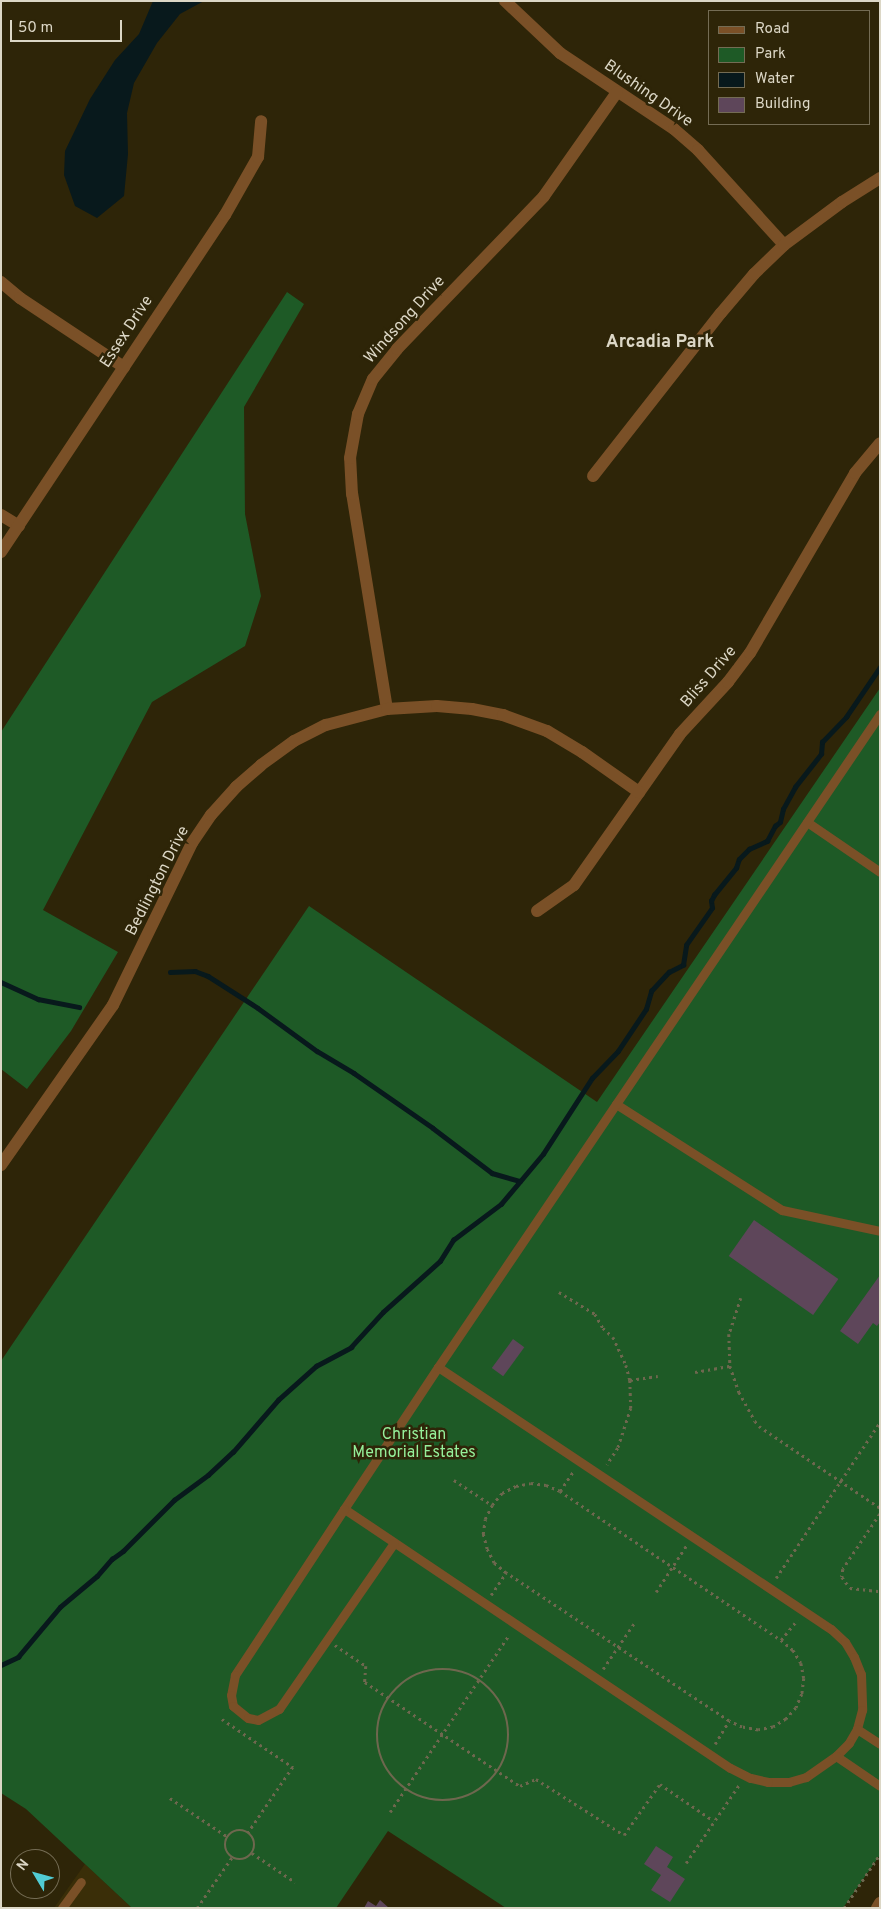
<!DOCTYPE html>
<html>
<head>
<meta charset="utf-8">
<style>
  body { margin:0 }
  #map { position:relative; width:881px; height:1909px; overflow:hidden; background:#2e2508; font-family:Overpass,sans-serif }
  div>[style] { position:absolute }
  .built>* { inset:0; background:#3a2e08 }
  .green>* { inset:0; background:#1e5a26 }
  .water>* { inset:0; background:#08191c }
  .stream>* { height:4.5px; margin:-2.25px; padding:0 2.25px; transform-origin:2.25px; border-radius:2.25px; background:#08191c }
  .building>* { inset:0; background:#5e465a; transform-origin:0 0 }
  .path>* { height:2.5px; margin-top:-1.25px; transform-origin:0; background:repeating-linear-gradient(90deg,#6e674e 0 2.5px,transparent 0 6.5px) }
  .path>.ring { margin:-1.25px; padding:0; box-sizing:content-box; background:none; border:2.5px solid #6e674e; border-radius:50% }
  .service>* { height:9px; margin:-4.5px; padding:0 4.5px; transform-origin:4.5px; border-radius:4.5px; background:#7a5027 }
  .minor>* { height:12px; margin:-6px; padding:0 6px; transform-origin:6px; border-radius:6px; background:#7a5027 }
  .tertiary>* { height:12px; margin:-6px; padding:0 6px; transform-origin:6px; border-radius:6px; background:#7a5027 }
  span { translate:-50% -50%; white-space:nowrap; text-align:center; line-height:1.15; -webkit-text-stroke:5px #2e2508; paint-order:stroke }
  .street-label { font-size:16px; color:#dcd7c6 }
  .park-label { font-size:16px; color:#95f09a }
  .neighbourhood-label { font-size:18px; color:#dcd7c6; font-weight:700 }
  .frame { position:absolute; inset:0; border:2px solid #dcd7c6; pointer-events:none }
  .legend { position:absolute; left:708px; top:10px; width:162px; height:115px; box-sizing:border-box; background:#2e2508; border:1px solid #746c54; margin:0; padding:6px 9px; list-style:none; font-size:15px; color:#dcd7c6 }
  .legend li { display:flex; align-items:center; gap:10px; height:25px }
  .legend b { width:25px; border:1px solid #746c54 }
  .north { position:absolute; left:10px; top:1849px; width:50px; height:50px; box-sizing:border-box; background:#2e2508; border:1px solid #746c54; border-radius:50%; rotate:307deg; font-size:14px; font-weight:700; line-height:20px; text-align:center; color:#dcd7c6 }
  .north::after { content:''; display:block; margin:auto; width:18px; height:22px; background:#51ccd4; clip-path:polygon(50% 0,100% 100%,50% 72%,0 100%) }
  .scale { position:absolute; left:10px; top:20px; width:112px; height:22px; box-sizing:border-box; border:2px solid #dcd7c6; border-top:0; padding-left:6px; font-size:15px; line-height:18px; white-space:nowrap; color:#dcd7c6; -webkit-text-stroke:4px #2e2508; paint-order:stroke }
</style>
</head>
<body>
<div id="map">
  <div class="built">
    <i style="clip-path:polygon(85px 1864px,132px 1908px,54px 1908px)"></i>
  </div>
  <div class="green">
    <i style="clip-path:polygon(287px 292px,304px 304px,244px 407px,245px 514px,261px 596px,245px 646px,152px 702px,43px 910px,118px 952px,71px 1031px,27px 1089px,1px 1069px,1px 732px)"></i>
    <i style="clip-path:polygon(880px 688px,880px 1855px,843px 1908px,506px 1908px,388px 1831px,336px 1908px,132px 1908px,26px 1809px,1px 1793px,1px 1361px,309px 906px,597px 1102px)"></i>
  </div>
  <div class="water">
    <i style="clip-path:polygon(153px 1px,204px 1px,180px 14px,157px 43px,134px 83px,127px 113px,128px 154px,124px 196px,97px 218px,75px 206px,64px 175px,65px 151px,90px 99px,115px 60px,139px 34px)"></i>
  </div>
  <div class="stream">
    <i style="left:170px;top:972px;width:25px;rotate:-2deg"></i>
    <i style="left:195px;top:971px;width:14px;rotate:21deg"></i>
    <i style="left:208px;top:976px;width:59px;rotate:32.6deg"></i>
    <i style="left:258px;top:1008px;width:73px;rotate:36.1deg"></i>
    <i style="left:317px;top:1051px;width:43px;rotate:30.7deg"></i>
    <i style="left:354px;top:1073px;width:96px;rotate:34.8deg"></i>
    <i style="left:433px;top:1128px;width:74px;rotate:37.3deg"></i>
    <i style="left:492px;top:1173px;width:29px;rotate:16deg"></i>
    <i style="left:1px;top:982px;width:41px;rotate:24.7deg"></i>
    <i style="left:38px;top:999px;width:42px;rotate:11deg"></i>
    <i style="left:1px;top:1665px;width:19px;rotate:-25deg"></i>
    <i style="left:18px;top:1657px;width:65px;rotate:-50deg"></i>
    <i style="left:60px;top:1607px;width:48px;rotate:-40deg"></i>
    <i style="left:97px;top:1576px;width:23px;rotate:-49deg"></i>
    <i style="left:112px;top:1559px;width:14px;rotate:-36deg"></i>
    <i style="left:123px;top:1551px;width:72px;rotate:-45deg"></i>
    <i style="left:174px;top:1500px;width:42px;rotate:-36.3deg"></i>
    <i style="left:208px;top:1475px;width:34px;rotate:-43deg"></i>
    <i style="left:233px;top:1452px;width:69px;rotate:-49.1deg"></i>
    <i style="left:278px;top:1400px;width:51px;rotate:-41.8deg"></i>
    <i style="left:316px;top:1366px;width:40px;rotate:-28deg"></i>
    <i style="left:351px;top:1347px;width:47px;rotate:-47.6deg"></i>
    <i style="left:383px;top:1312px;width:76px;rotate:-41.8deg"></i>
    <i style="left:440px;top:1261px;width:25px;rotate:-58deg"></i>
    <i style="left:453px;top:1240px;width:60px;rotate:-36.9deg"></i>
    <i style="left:501px;top:1204px;width:65px;rotate:-50deg"></i>
    <i style="left:543px;top:1154px;width:90px;rotate:-57.2deg"></i>
    <i style="left:592px;top:1078px;width:37px;rotate:-46deg"></i>
    <i style="left:618px;top:1051px;width:50px;rotate:-56.3deg"></i>
    <i style="left:646px;top:1009px;width:19px;rotate:-74deg"></i>
    <i style="left:651px;top:991px;width:26px;rotate:-47deg"></i>
    <i style="left:669px;top:972px;width:16px;rotate:-27deg"></i>
    <i style="left:683px;top:965px;width:20px;rotate:-81deg"></i>
    <i style="left:686px;top:945px;width:45px;rotate:-54.9deg"></i>
    <i style="left:712px;top:908px;width:7px;rotate:-98deg"></i>
    <i style="left:711px;top:901px;width:7px;rotate:-63deg"></i>
    <i style="left:714px;top:895px;width:35px;rotate:-51deg"></i>
    <i style="left:736px;top:868px;width:9px;rotate:-72deg"></i>
    <i style="left:739px;top:859px;width:14px;rotate:-45deg"></i>
    <i style="left:749px;top:849px;width:20px;rotate:-24deg"></i>
    <i style="left:767px;top:841px;width:17px;rotate:-62deg"></i>
    <i style="left:775px;top:826px;width:6px;rotate:-39deg"></i>
    <i style="left:780px;top:822px;width:13px;rotate:-77deg"></i>
    <i style="left:783px;top:809px;width:25px;rotate:-61deg"></i>
    <i style="left:795px;top:787px;width:42px;rotate:-51.8deg"></i>
    <i style="left:821px;top:754px;width:12px;rotate:-85deg"></i>
    <i style="left:822px;top:742px;width:35px;rotate:-46deg"></i>
    <i style="left:846px;top:717px;width:60px;rotate:-55.8deg"></i>
  </div>
  <div class="building">
    <i style="left:754px;top:1220px;width:103px;height:44px;rotate:35deg"></i>
    <i style="clip-path:polygon(880px 1275px,880px 1322px,877px 1326px,873px 1323px,858px 1344px,840px 1331px)"></i>
    <i style="left:513px;top:1339px;width:14px;height:36px;rotate:36deg"></i>
    <i style="clip-path:polygon(656px 1846px,673px 1857px,667px 1867px,685px 1879px,670px 1902px,651px 1890px,661px 1875px,644px 1864px)"></i>
    <i style="clip-path:polygon(380px 1900px,389px 1908px,364px 1908px,368px 1901px,376px 1906px)"></i>
  </div>
  <div class="path">
    <i style="left:559px;top:1292px;width:42px;rotate:31.4deg"></i>
    <i style="left:595px;top:1314px;width:16px;rotate:60deg"></i>
    <i style="left:603px;top:1328px;width:13px;rotate:42deg"></i>
    <i style="left:613px;top:1337px;width:31px;rotate:65deg"></i>
    <i style="left:626px;top:1365px;width:16px;rotate:75deg"></i>
    <i style="left:630px;top:1380px;width:28px;rotate:88deg"></i>
    <i style="left:631px;top:1408px;width:42px;rotate:108deg"></i>
    <i style="left:618px;top:1448px;width:20px;rotate:123deg"></i>
    <i style="left:741px;top:1298px;width:38px;rotate:108deg"></i>
    <i style="left:729px;top:1334px;width:32px;rotate:88deg"></i>
    <i style="left:730px;top:1366px;width:28px;rotate:71deg"></i>
    <i style="left:739px;top:1392px;width:33px;rotate:61deg"></i>
    <i style="left:755px;top:1421px;width:6px;rotate:51deg"></i>
    <i style="left:759px;top:1426px;width:146px;rotate:34.1deg"></i>
    <i style="left:695px;top:1372px;width:36px;rotate:-10deg"></i>
    <i style="left:630px;top:1380px;width:28px;rotate:-8deg"></i>
    <i style="left:454px;top:1480px;width:45px;rotate:33.3deg"></i>
    <i style="left:531px;top:1483px;width:15px;rotate:8deg"></i>
    <i style="left:546px;top:1485px;width:15px;rotate:23deg"></i>
    <i style="left:560px;top:1491px;width:267px;rotate:34deg"></i>
    <i style="left:781px;top:1640px;width:16px;rotate:40deg"></i>
    <i style="left:793px;top:1650px;width:15px;rotate:58deg"></i>
    <i style="left:801px;top:1663px;width:15px;rotate:79deg"></i>
    <i style="left:804px;top:1678px;width:16px;rotate:97deg"></i>
    <i style="left:802px;top:1694px;width:15px;rotate:113deg"></i>
    <i style="left:796px;top:1708px;width:15px;rotate:132deg"></i>
    <i style="left:786px;top:1719px;width:15px;rotate:148deg"></i>
    <i style="left:773px;top:1727px;width:15px;rotate:169deg"></i>
    <i style="left:758px;top:1730px;width:16px;rotate:-169deg"></i>
    <i style="left:742px;top:1727px;width:14px;rotate:-155deg"></i>
    <i style="left:729px;top:1721px;width:268px;rotate:-146.4deg"></i>
    <i style="left:506px;top:1573px;width:16px;rotate:-140deg"></i>
    <i style="left:494px;top:1563px;width:16px;rotate:-117deg"></i>
    <i style="left:487px;top:1549px;width:16px;rotate:-105deg"></i>
    <i style="left:483px;top:1534px;width:15px;rotate:-82deg"></i>
    <i style="left:485px;top:1519px;width:16px;rotate:-63deg"></i>
    <i style="left:492px;top:1505px;width:16px;rotate:-50deg"></i>
    <i style="left:502px;top:1493px;width:16px;rotate:-27deg"></i>
    <i style="left:516px;top:1486px;width:15px;rotate:-11deg"></i>
    <i style="left:560px;top:1491px;width:23px;rotate:-56deg"></i>
    <i style="left:880px;top:1514px;width:66px;rotate:123.9deg"></i>
    <i style="left:843px;top:1569px;width:8px;rotate:97deg"></i>
    <i style="left:842px;top:1577px;width:14px;rotate:54deg"></i>
    <i style="left:850px;top:1588px;width:30px;rotate:6deg"></i>
    <i style="left:776px;top:1578px;width:187px;rotate:-56.3deg"></i>
    <i style="left:656px;top:1592px;width:55px;rotate:-56.9deg"></i>
    <i style="left:491px;top:1595px;width:27px;rotate:-56deg"></i>
    <i style="left:781px;top:1640px;width:26px;rotate:-51deg"></i>
    <i style="left:335px;top:1645px;width:37px;rotate:34deg"></i>
    <i style="left:366px;top:1666px;width:16px;rotate:94deg"></i>
    <i style="left:365px;top:1682px;width:187px;rotate:33.9deg"></i>
    <i style="left:520px;top:1786px;width:17px;rotate:-24deg"></i>
    <i style="left:536px;top:1779px;width:104px;rotate:32.5deg"></i>
    <i style="left:624px;top:1835px;width:62px;rotate:-54.8deg"></i>
    <i style="left:660px;top:1784px;width:65px;rotate:34.4deg"></i>
    <i class="ring" style="left:377px;top:1669px;width:129.5px;height:129.5px"></i>
    <i style="left:603px;top:1669px;width:57px;rotate:-55.8deg"></i>
    <i style="left:222px;top:1719px;width:86px;rotate:34.1deg"></i>
    <i style="left:293px;top:1767px;width:80px;rotate:124.3deg"></i>
    <i style="left:715px;top:1744px;width:27px;rotate:-59deg"></i>
    <i style="left:170px;top:1798px;width:70px;rotate:33.9deg"></i>
    <i style="left:390px;top:1812px;width:213px;rotate:-56.1deg"></i>
    <i class="ring" style="left:225px;top:1830px;width:27.5px;height:27.5px"></i>
    <i style="left:252px;top:1853px;width:52px;rotate:34deg"></i>
    <i style="left:686px;top:1863px;width:94px;rotate:-55.8deg"></i>
    <i style="left:197px;top:1908px;width:62px;rotate:-55.5deg"></i>
    <i style="left:844px;top:1908px;width:65px;rotate:-56.3deg"></i>
  </div>
  <div class="service">
    <i style="left:807px;top:822px;width:88px;rotate:34.4deg"></i>
    <i style="left:616px;top:1104px;width:197px;rotate:32.6deg"></i>
    <i style="left:782px;top:1210px;width:100px;rotate:12.1deg"></i>
    <i style="left:438px;top:1367px;width:472px;rotate:33.7deg"></i>
    <i style="left:831px;top:1629px;width:19px;rotate:43deg"></i>
    <i style="left:845px;top:1642px;width:17px;rotate:59deg"></i>
    <i style="left:854px;top:1657px;width:18px;rotate:68deg"></i>
    <i style="left:861px;top:1674px;width:36px;rotate:88deg"></i>
    <i style="left:862px;top:1710px;width:20px;rotate:105deg"></i>
    <i style="left:857px;top:1729px;width:16px;rotate:120deg"></i>
    <i style="left:849px;top:1743px;width:18px;rotate:135deg"></i>
    <i style="left:836px;top:1756px;width:37px;rotate:145deg"></i>
    <i style="left:806px;top:1777px;width:18px;rotate:164deg"></i>
    <i style="left:789px;top:1782px;width:21px;rotate:180deg"></i>
    <i style="left:768px;top:1782px;width:18px;rotate:-167deg"></i>
    <i style="left:750px;top:1778px;width:22px;rotate:-153deg"></i>
    <i style="left:730px;top:1768px;width:465px;rotate:-146.1deg"></i>
    <i style="left:344px;top:1509px;width:170px;rotate:-56.5deg"></i>
    <i style="left:438px;top:1367px;width:789px;rotate:-55.91deg"></i>
    <i style="left:344px;top:1509px;width:199px;rotate:123.3deg"></i>
    <i style="left:235px;top:1675px;width:20px;rotate:101deg"></i>
    <i style="left:231px;top:1695px;width:11px;rotate:80deg"></i>
    <i style="left:233px;top:1706px;width:19px;rotate:39deg"></i>
    <i style="left:248px;top:1718px;width:10px;rotate:11deg"></i>
    <i style="left:258px;top:1720px;width:24px;rotate:-28deg"></i>
    <i style="left:279px;top:1709px;width:202px;rotate:-55.3deg"></i>
    <i style="left:857px;top:1729px;width:27px;rotate:33deg"></i>
    <i style="left:836px;top:1756px;width:53px;rotate:34.3deg"></i>
    <i style="left:62px;top:1908px;width:32px;rotate:-54deg"></i>
  </div>
  <div class="minor">
    <i style="left:505px;top:1px;width:76px;rotate:43.4deg"></i>
    <i style="left:560px;top:53px;width:137px;rotate:33.7deg"></i>
    <i style="left:674px;top:129px;width:32px;rotate:41deg"></i>
    <i style="left:698px;top:150px;width:128px;rotate:47.8deg"></i>
    <i style="left:1px;top:282px;width:25px;rotate:40deg"></i>
    <i style="left:20px;top:298px;width:125px;rotate:33.6deg"></i>
    <i style="left:593px;top:476px;width:207px;rotate:-51.9deg"></i>
    <i style="left:721px;top:313px;width:51px;rotate:-49.8deg"></i>
    <i style="left:754px;top:274px;width:42px;rotate:-44deg"></i>
    <i style="left:784px;top:245px;width:72px;rotate:-36.6deg"></i>
    <i style="left:842px;top:202px;width:45px;rotate:-32.3deg"></i>
    <i style="left:1px;top:515px;width:21px;rotate:31deg"></i>
    <i style="left:1px;top:552px;width:405px;rotate:-56.4deg"></i>
    <i style="left:225px;top:215px;width:67px;rotate:-60.4deg"></i>
    <i style="left:258px;top:157px;width:36px;rotate:-85deg"></i>
    <i style="left:387px;top:709px;width:218px;rotate:-99.2deg"></i>
    <i style="left:352px;top:494px;width:36px;rotate:-93deg"></i>
    <i style="left:350px;top:458px;width:45px;rotate:-79.7deg"></i>
    <i style="left:358px;top:414px;width:38px;rotate:-67deg"></i>
    <i style="left:373px;top:379px;width:38px;rotate:-51deg"></i>
    <i style="left:397px;top:349px;width:212px;rotate:-46.1deg"></i>
    <i style="left:544px;top:196px;width:127px;rotate:-54.9deg"></i>
    <i style="left:537px;top:911px;width:45px;rotate:-35.1deg"></i>
    <i style="left:574px;top:885px;width:184px;rotate:-54.9deg"></i>
    <i style="left:680px;top:734px;width:71px;rotate:-47.3deg"></i>
    <i style="left:728px;top:682px;width:36px;rotate:-53deg"></i>
    <i style="left:750px;top:653px;width:208px;rotate:-59.7deg"></i>
    <i style="left:855px;top:473px;width:39px;rotate:-50deg"></i>
    <i style="left:1px;top:1165px;width:195px;rotate:-55deg"></i>
    <i style="left:113px;top:1005px;width:180px;rotate:-64deg"></i>
    <i style="left:192px;top:843px;width:34px;rotate:-56deg"></i>
    <i style="left:211px;top:815px;width:38px;rotate:-48deg"></i>
    <i style="left:236px;top:787px;width:33px;rotate:-41deg"></i>
    <i style="left:261px;top:765px;width:41px;rotate:-36deg"></i>
    <i style="left:294px;top:741px;width:36px;rotate:-27deg"></i>
    <i style="left:326px;top:725px;width:63px;rotate:-14.7deg"></i>
    <i style="left:387px;top:709px;width:50px;rotate:-3.4deg"></i>
    <i style="left:437px;top:706px;width:35px;rotate:5deg"></i>
    <i style="left:472px;top:709px;width:32px;rotate:11deg"></i>
    <i style="left:503px;top:715px;width:47px;rotate:20deg"></i>
    <i style="left:547px;top:731px;width:41px;rotate:31deg"></i>
    <i style="left:582px;top:752px;width:70px;rotate:35.1deg"></i>
  </div>
  <div class="tertiary">
    <i style="left:877px;top:1908px;width:6px;rotate:-59deg"></i>
  </div>
  <div class="street-label">
    <span style="left:648px;top:94px;rotate:35deg">Blushing Drive</span>
    <span style="left:405px;top:320px;rotate:-48deg">Windsong Drive</span>
    <span style="left:127px;top:332px;rotate:-57deg">Essex Drive</span>
    <span style="left:709px;top:677px;rotate:-49deg">Bliss Drive</span>
    <span style="left:158px;top:881px;rotate:-63deg">Bedlington Drive</span>
  </div>
  <div class="park-label">
    <span style="left:414px;top:1444px">Christian<br>Memorial Estates</span>
  </div>
  <div class="neighbourhood-label">
    <span style="left:660px;top:343px">Arcadia Park</span>
  </div>
  <div class="frame"></div>
  <ul class="legend">
  <li><b style="height:6px;background:#7a5027"></b>Road</li>
  <li><b style="height:14px;background:#1e5a26"></b>Park</li>
  <li><b style="height:14px;background:#08191c"></b>Water</li>
  <li><b style="height:14px;background:#5e465a"></b>Building</li>
  </ul>
  <div class="north">N</div>
  <div class="scale">50 m</div>
</div>
</body>
</html>
